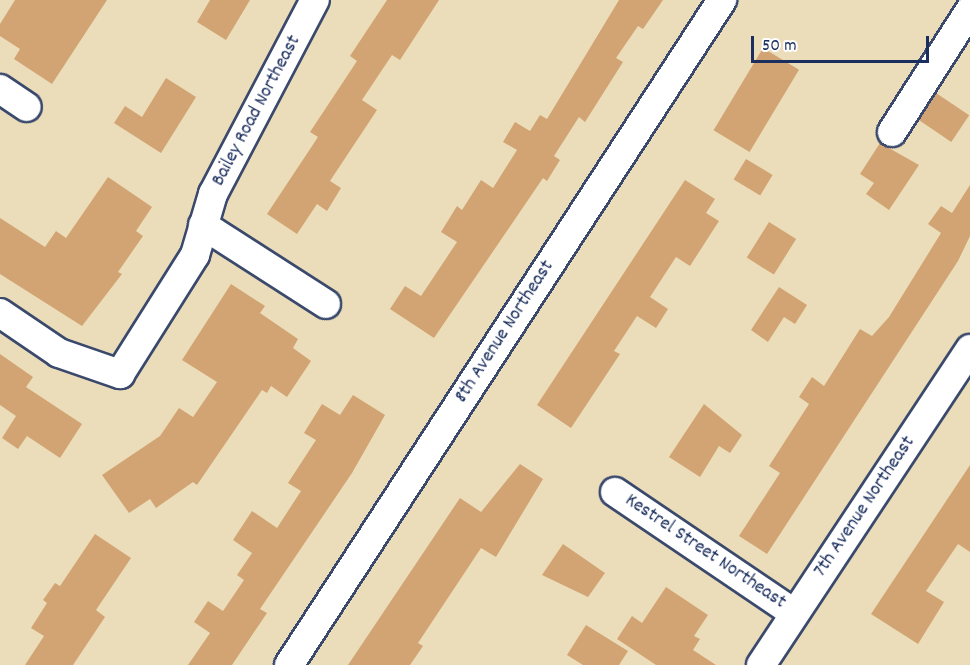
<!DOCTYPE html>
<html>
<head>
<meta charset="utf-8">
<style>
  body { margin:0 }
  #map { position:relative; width:970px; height:665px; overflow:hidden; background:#ebddba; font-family:Dekko,sans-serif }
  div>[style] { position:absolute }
  .building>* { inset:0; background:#d2a473; transform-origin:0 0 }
  .roads { filter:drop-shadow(2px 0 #3a496c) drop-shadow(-2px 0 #3a496c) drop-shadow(0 2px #3a496c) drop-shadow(0 -2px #3a496c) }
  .minor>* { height:28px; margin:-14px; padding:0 14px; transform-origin:14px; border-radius:14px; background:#fff }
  span { translate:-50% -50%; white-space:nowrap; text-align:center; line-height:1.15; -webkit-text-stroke:4.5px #fff; paint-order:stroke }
  .street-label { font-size:20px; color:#1b2f5e }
  .scale { position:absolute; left:751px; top:36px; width:178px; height:27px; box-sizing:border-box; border:3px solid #1b2f5e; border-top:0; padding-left:8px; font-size:18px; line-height:21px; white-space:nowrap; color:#1b2f5e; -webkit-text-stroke:4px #fff; paint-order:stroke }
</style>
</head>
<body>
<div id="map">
  <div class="building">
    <i style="clip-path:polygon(15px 0,107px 0,52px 84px,14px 59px,20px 49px,0 36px,0 24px)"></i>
    <i style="clip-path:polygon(210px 0,250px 0,226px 40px,197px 22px)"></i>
    <i style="clip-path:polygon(387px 0,439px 0,400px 60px,392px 55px,362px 100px,377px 110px,330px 181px,341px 188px,327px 211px,317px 204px,297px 234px,267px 214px,318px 137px,310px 132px,357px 61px,350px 56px)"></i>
    <i style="clip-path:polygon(619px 0,663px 0,643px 29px,638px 26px,616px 58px,623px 62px,585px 122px,579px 117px,554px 156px,560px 160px,547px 181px,543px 178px,434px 338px,390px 309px,405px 286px,421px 296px,457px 242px,441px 232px,457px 206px,462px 210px,481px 180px,493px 188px,517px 150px,503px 142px,515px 122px,530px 131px,540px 115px,547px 119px)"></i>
    <i style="left:763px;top:48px;width:42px;height:96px;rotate:31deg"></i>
    <i style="clip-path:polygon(166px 78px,196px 97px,161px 153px,114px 123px,125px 106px,142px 117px)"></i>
    <i style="left:936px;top:93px;width:40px;height:32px;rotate:34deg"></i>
    <i style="clip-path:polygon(880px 143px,919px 165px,889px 210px,866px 194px,874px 183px,860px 174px)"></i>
    <i style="left:746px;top:159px;width:31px;height:24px;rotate:31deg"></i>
    <i style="clip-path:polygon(108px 177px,152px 207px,136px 231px,143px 236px,118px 272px,122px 274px,82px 326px,0 274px,0 218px,45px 247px,56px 231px,66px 238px)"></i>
    <i style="clip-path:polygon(685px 180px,715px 199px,706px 213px,719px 221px,690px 266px,676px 257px,650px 297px,668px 309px,656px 328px,637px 316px,614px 351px,620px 354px,571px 428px,537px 405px)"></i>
    <i style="clip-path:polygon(970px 185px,970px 236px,958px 261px,767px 554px,739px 536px,780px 473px,769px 466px,809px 404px,799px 397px,812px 377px,824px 386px,860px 329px,872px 336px,889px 317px,941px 233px,928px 224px,941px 206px,952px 213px)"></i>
    <i style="left:769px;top:222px;width:32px;height:42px;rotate:32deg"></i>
    <i style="clip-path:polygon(231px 284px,265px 306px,260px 313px,298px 339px,293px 348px,311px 361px,287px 397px,271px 386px,267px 393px,262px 390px,197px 485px,193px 482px,156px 508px,150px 499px,129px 513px,102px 475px,160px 436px,179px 408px,193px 417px,217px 382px,182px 360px)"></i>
    <i style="clip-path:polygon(779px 287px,807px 305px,795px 324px,784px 317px,768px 342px,751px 330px)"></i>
    <i style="clip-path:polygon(0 354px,33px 377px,26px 387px,82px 424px,60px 458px,27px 436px,18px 449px,2px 438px,16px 416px,0 405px)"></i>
    <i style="clip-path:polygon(353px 395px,385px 415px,352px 473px,260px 609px,267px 613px,232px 665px,188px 665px,210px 633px,194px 622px,208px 601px,223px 611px,244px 580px,237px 575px,252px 553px,233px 540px,252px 511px,277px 528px,301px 491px,288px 483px,316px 440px,304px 433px,322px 404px,340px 415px)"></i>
    <i style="clip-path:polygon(704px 404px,742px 435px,730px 453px,719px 446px,700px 477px,669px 457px)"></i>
    <i style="clip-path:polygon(520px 464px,543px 479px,496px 557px,481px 548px,418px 643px,423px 646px,410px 665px,348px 665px,460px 498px,481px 512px)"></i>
    <i style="clip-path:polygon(970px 465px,970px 552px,958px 544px,926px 591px,944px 602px,918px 644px,871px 614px)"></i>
    <i style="clip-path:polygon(95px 534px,131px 558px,96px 610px,105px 617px,73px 665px,25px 665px,44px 636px,31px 628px,47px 603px,43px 600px,55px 583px,60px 586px)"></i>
    <i style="clip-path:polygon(563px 544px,605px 573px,588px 597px,542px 575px)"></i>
    <i style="clip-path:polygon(666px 587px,708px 615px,694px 636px,700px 639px,693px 650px,716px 665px,656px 665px,617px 639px,632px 616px,642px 623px)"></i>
    <i style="clip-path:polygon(586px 625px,628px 651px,619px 665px,583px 665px,567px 655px)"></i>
  </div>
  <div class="roads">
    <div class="minor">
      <i style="left:0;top:89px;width:32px;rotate:34deg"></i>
      <i style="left:892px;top:132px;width:145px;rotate:-57.4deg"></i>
      <i style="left:203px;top:225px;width:146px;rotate:32.7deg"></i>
      <i style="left:0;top:313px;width:71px;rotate:34.1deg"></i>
      <i style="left:59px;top:353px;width:65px;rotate:19deg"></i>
      <i style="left:120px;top:374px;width:141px;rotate:-57.8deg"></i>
      <i style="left:195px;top:255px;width:64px;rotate:-73.6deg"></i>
      <i style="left:213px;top:194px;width:219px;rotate:-62.3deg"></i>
      <i style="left:615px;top:492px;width:216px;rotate:34.1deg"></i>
      <i style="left:289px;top:665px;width:794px;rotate:-56.93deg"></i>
      <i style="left:761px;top:665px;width:379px;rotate:-56.5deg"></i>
    </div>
  </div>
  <div class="street-label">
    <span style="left:257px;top:111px;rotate:-62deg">Bailey Road Northeast</span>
    <span style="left:505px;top:332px;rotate:-57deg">8th Avenue Northeast</span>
    <span style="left:865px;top:507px;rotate:-56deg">7th Avenue Northeast</span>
    <span style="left:705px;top:552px;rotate:34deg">Kestrel Street Northeast</span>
  </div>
  <div class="scale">50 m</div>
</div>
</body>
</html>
